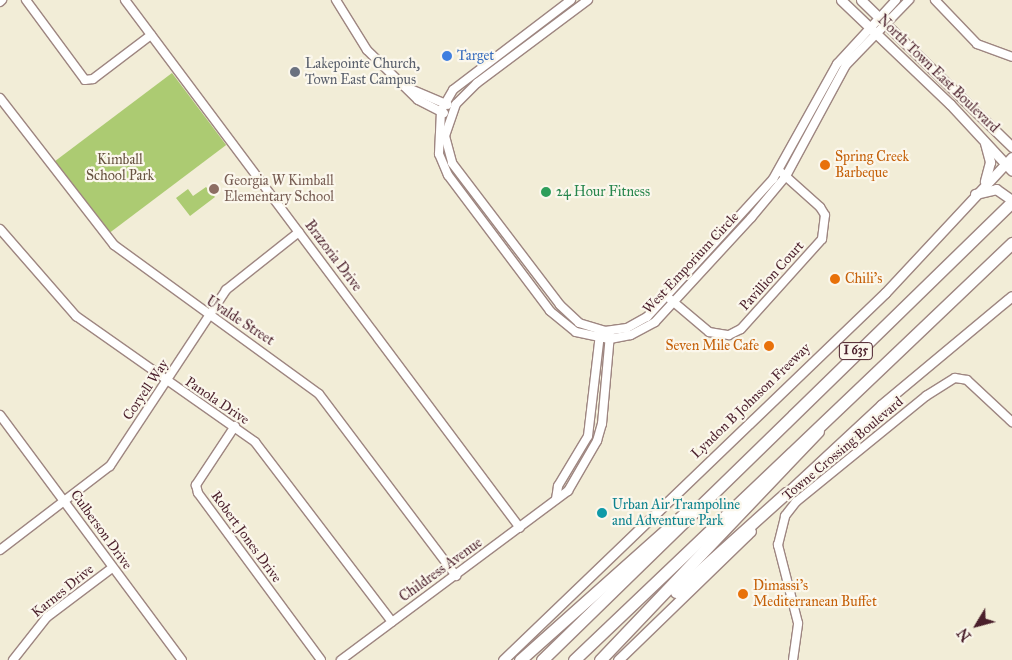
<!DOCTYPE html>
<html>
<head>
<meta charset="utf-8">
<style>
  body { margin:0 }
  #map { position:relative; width:1012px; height:660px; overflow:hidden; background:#f2edd7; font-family:"IM FELL Great Primer",serif }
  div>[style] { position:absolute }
  .green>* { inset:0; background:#accb72; transform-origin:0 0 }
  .roads { filter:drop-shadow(1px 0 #9e8681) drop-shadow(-1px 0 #9e8681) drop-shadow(0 1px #9e8681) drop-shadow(0 -1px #9e8681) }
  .minor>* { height:8px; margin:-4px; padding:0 4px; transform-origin:4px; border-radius:4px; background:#fff }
  .major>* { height:9px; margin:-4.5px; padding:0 4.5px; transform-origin:4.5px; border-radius:4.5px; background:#fff }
  .highway>* { height:11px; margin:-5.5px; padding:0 5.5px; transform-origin:5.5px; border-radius:5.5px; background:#fff }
  .dots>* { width:14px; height:14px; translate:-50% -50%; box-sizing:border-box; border:2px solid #fbf7ec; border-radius:50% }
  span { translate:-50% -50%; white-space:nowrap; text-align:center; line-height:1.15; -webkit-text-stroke:4.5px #fbf7ec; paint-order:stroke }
  .shield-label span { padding:1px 4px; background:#fbf7ec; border:1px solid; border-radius:4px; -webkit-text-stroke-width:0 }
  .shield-label { font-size:12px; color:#4a1f2b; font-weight:700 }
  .shop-label { font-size:14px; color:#366cbe }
  .left { translate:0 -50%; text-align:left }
  .worship-label { font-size:14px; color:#5b616d }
  .street-label { font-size:14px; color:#4a1f2b }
  .food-label { font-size:14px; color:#c56008 }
  .right { translate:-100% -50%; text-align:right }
  .park-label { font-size:14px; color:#675340 }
  .education-label { font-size:14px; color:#785e54 }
  .leisure-label { font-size:14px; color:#27864d }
  .culture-label { font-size:14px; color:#0d838f }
  .north { position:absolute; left:952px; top:600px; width:50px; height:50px; -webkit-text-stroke:4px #fbf7ec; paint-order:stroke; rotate:233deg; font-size:14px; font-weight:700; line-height:20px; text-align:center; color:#4a1f2b }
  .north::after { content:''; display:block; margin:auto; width:18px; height:22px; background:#4a1f2b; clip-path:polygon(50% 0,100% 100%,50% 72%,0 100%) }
</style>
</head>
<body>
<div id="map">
  <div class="green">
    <i style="left:172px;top:73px;width:90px;height:150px;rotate:53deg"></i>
    <i style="clip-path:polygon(206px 187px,215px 197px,190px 216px,176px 198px,188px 189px,193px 196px)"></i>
  </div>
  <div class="roads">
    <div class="minor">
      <i style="left:26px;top:0;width:99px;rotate:53.6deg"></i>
      <i style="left:85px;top:80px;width:8px;rotate:-7deg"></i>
      <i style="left:93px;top:79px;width:73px;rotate:-37.2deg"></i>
      <i style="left:125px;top:0;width:659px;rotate:53.2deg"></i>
      <i style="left:336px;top:0;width:59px;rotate:58.2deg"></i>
      <i style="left:367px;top:50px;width:71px;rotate:44.4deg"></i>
      <i style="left:418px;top:100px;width:29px;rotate:27deg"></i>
      <i style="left:571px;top:0;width:148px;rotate:142.7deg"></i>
      <i style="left:453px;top:90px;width:24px;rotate:120deg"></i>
      <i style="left:441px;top:111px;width:43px;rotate:92.7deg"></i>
      <i style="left:439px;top:154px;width:23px;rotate:67deg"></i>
      <i style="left:448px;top:175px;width:170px;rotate:53.1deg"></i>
      <i style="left:550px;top:311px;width:33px;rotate:39deg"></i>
      <i style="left:576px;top:332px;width:35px;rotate:12deg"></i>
      <i style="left:610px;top:339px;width:21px;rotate:-11deg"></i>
      <i style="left:631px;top:335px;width:27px;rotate:-28deg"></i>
      <i style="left:655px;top:322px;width:142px;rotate:-47.3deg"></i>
      <i style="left:751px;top:218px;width:55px;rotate:-50.2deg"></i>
      <i style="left:786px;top:176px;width:126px;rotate:-61.6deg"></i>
      <i style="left:846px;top:65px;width:91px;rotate:-45.9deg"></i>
      <i style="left:588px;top:0;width:139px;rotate:143.2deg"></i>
      <i style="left:477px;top:83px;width:30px;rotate:135deg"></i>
      <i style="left:456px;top:104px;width:34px;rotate:109deg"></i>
      <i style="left:445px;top:136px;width:28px;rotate:75deg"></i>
      <i style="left:452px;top:163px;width:178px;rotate:52.7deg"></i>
      <i style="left:560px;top:305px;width:26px;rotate:43deg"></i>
      <i style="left:579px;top:323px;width:27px;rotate:17deg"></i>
      <i style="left:605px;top:331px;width:22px;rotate:-8deg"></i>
      <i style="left:627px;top:328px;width:23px;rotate:-29deg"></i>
      <i style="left:647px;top:317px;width:187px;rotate:-47.6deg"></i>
      <i style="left:773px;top:179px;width:132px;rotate:-60.9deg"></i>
      <i style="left:837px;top:64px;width:87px;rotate:-47.3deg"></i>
      <i style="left:935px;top:0;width:61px;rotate:46.3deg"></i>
      <i style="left:977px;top:44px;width:37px;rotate:20deg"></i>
      <i style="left:0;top:2px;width:3px;rotate:-45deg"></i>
      <i style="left:408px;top:88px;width:43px;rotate:23deg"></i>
      <i style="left:0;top:98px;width:186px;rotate:52.2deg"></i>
      <i style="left:114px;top:245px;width:253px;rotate:36deg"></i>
      <i style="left:319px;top:394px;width:228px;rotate:53deg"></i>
      <i style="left:0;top:229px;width:116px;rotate:48.9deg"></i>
      <i style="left:76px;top:316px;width:219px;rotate:35.1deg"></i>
      <i style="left:255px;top:442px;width:226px;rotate:52.7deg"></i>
      <i style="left:670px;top:299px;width:51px;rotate:40.2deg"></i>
      <i style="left:709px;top:332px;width:20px;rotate:9deg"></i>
      <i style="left:729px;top:335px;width:13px;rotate:-27deg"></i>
      <i style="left:741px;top:329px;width:121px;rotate:-48deg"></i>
      <i style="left:822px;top:239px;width:24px;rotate:-83deg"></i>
      <i style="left:825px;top:215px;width:9px;rotate:-122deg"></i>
      <i style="left:820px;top:207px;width:51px;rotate:-138.2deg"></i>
      <i style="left:0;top:415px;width:305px;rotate:53.4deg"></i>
      <i style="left:235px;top:426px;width:71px;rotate:123.5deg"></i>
      <i style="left:196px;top:485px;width:8px;rotate:76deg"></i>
      <i style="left:198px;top:493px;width:207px;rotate:53.6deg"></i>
      <i style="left:556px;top:499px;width:13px;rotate:-81deg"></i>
      <i style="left:558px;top:486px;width:58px;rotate:-59deg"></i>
      <i style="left:588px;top:436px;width:103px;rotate:-83.3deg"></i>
      <i style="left:0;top:550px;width:138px;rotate:-37.4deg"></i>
      <i style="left:110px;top:466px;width:211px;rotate:-56.6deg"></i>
      <i style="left:226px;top:290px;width:93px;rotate:-38.5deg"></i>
      <i style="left:13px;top:660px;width:55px;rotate:-51.7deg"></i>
      <i style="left:47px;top:617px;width:81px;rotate:-37deg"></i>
      <i style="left:341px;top:660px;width:283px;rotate:-36.7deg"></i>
      <i style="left:568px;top:491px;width:58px;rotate:-59.9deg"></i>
      <i style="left:597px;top:441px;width:18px;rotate:-74deg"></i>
      <i style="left:602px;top:424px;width:89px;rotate:-84.9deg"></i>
      <i style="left:793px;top:660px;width:37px;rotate:-82deg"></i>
      <i style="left:798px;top:623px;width:81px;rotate:-104.4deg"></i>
      <i style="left:778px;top:545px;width:30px;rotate:-76deg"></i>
      <i style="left:785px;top:516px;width:18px;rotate:-52deg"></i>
      <i style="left:796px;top:502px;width:168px;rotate:-39.2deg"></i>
      <i style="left:926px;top:396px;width:34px;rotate:-32deg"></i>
      <i style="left:955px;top:378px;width:12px;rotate:9deg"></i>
      <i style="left:967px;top:380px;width:62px;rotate:43deg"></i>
    </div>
    <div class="major">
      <i style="left:841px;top:0;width:151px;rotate:43.7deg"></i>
      <i style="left:950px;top:104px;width:91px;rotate:47.2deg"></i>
      <i style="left:861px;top:0;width:211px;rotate:44.2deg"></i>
      <i style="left:985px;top:143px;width:20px;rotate:75deg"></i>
      <i style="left:990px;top:162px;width:20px;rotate:105deg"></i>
      <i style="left:975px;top:194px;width:22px;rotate:-13deg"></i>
      <i style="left:996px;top:189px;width:19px;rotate:35deg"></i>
      <i style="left:781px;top:498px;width:137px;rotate:-42.9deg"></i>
      <i style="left:881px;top:405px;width:170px;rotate:-39.8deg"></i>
      <i style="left:503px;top:660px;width:530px;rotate:-43.85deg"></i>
      <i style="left:885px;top:293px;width:186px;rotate:-47deg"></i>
      <i style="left:618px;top:660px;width:185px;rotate:-44.1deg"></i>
    </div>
    <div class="highway">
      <i style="left:676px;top:592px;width:148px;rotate:-42deg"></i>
      <i style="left:520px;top:660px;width:221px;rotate:-41.7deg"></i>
      <i style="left:542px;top:660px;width:656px;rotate:-44.26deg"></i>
      <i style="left:574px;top:660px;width:605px;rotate:-43.59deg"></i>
      <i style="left:600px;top:660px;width:316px;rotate:-46.4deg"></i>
    </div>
  </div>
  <div class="dots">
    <i style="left:447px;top:56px;background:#3f7fe0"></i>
    <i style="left:295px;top:72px;background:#6b7280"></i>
    <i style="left:825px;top:165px;background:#e8710a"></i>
    <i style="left:214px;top:189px;background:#8d6e63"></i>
    <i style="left:546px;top:192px;background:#2e9e5b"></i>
    <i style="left:835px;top:279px;background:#e8710a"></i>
    <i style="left:769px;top:346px;background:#e8710a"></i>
    <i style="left:602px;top:513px;background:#0f9aa8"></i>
    <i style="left:743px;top:594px;background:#e8710a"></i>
  </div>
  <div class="shield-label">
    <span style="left:856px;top:351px">I 635</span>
  </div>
  <div class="shop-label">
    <span class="left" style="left:457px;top:56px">Target</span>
  </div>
  <div class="worship-label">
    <span class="left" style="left:305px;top:72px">Lakepointe Church,<br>Town East Campus</span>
  </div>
  <div class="street-label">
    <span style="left:938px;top:74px;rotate:44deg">North Town East Boulevard</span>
    <span style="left:333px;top:256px;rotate:53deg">Brazoria Drive</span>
    <span style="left:691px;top:263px;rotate:-47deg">West Emporium Circle</span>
    <span style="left:772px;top:276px;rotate:-48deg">Pavillion Court</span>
    <span style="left:240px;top:321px;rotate:33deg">Uvalde Street</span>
    <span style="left:146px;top:390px;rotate:-56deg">Coryell Way</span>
    <span style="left:217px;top:401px;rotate:34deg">Panola Drive</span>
    <span style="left:751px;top:401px;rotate:-44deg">Lyndon B Johnson Freeway</span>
    <span style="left:843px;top:449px;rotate:-40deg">Towne Crossing Boulevard</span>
    <span style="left:101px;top:530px;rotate:54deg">Culberson Drive</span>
    <span style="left:246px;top:537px;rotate:54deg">Robert Jones Drive</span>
    <span style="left:441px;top:570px;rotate:-36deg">Childress Avenue</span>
    <span style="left:63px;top:591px;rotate:-39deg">Karnes Drive</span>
  </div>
  <div class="food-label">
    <span class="left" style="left:835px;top:165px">Spring Creek<br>Barbeque</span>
    <span class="left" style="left:845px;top:279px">Chili's</span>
    <span class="right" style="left:759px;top:346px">Seven Mile Cafe</span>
    <span class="left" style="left:753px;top:594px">Dimassi's<br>Mediterranean Buffet</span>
  </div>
  <div class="park-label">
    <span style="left:120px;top:168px">Kimball<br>School Park</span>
  </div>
  <div class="education-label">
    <span class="left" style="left:224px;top:189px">Georgia W Kimball<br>Elementary School</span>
  </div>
  <div class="leisure-label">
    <span class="left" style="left:556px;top:192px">24 Hour Fitness</span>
  </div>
  <div class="culture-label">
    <span class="left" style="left:612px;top:513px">Urban Air Trampoline<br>and Adventure Park</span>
  </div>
  <div class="north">N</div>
</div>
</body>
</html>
